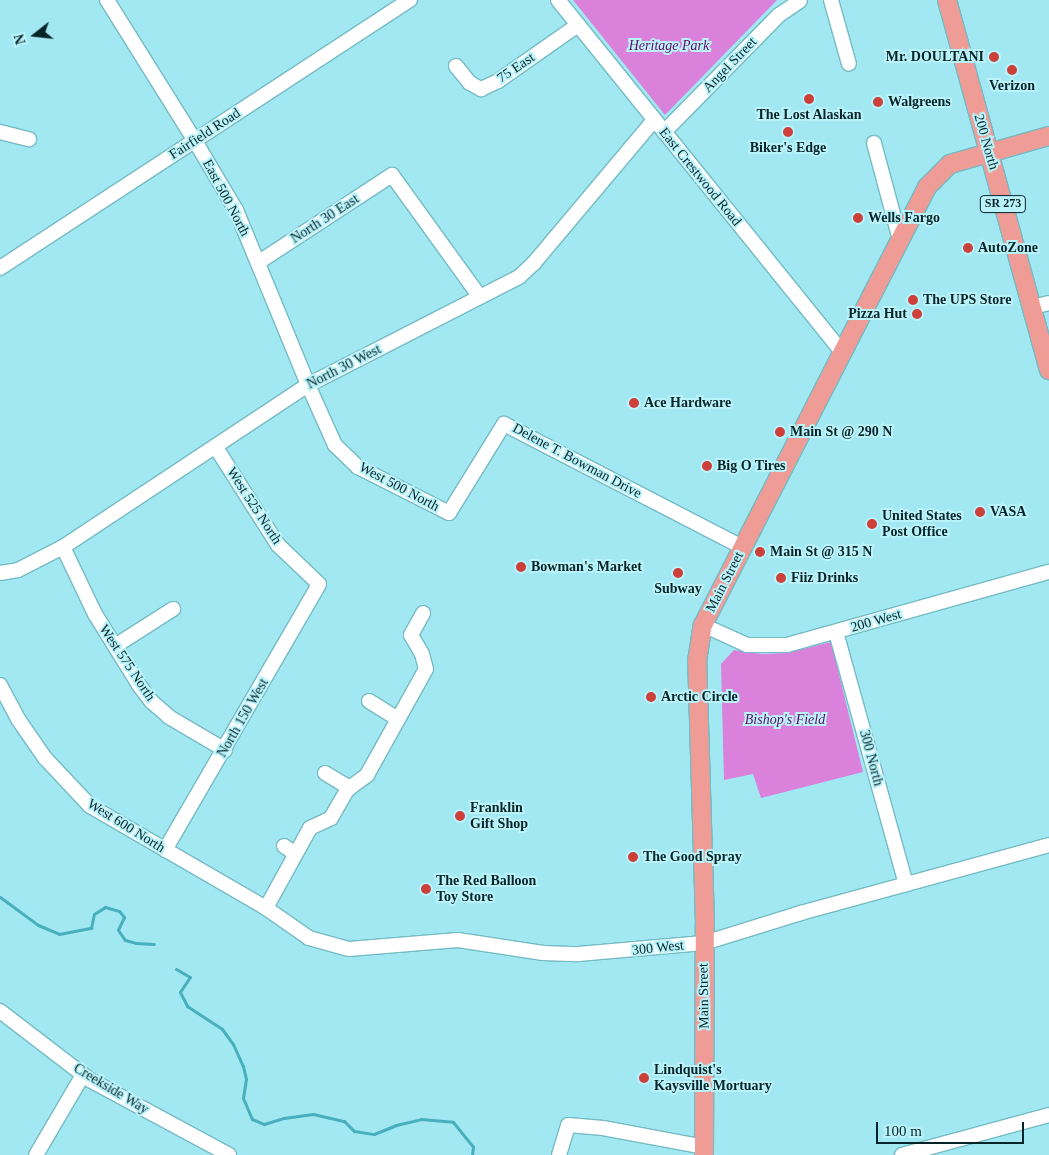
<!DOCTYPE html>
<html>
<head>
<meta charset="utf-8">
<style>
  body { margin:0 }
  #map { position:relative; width:1049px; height:1155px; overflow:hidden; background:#a2e8f2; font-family:Georgia,serif }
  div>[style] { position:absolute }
  .green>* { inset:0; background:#da81db }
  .stream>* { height:3px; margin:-1.5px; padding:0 1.5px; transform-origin:1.5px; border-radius:1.5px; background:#47afbd }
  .roads { filter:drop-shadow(1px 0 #75bbc4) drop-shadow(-1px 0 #75bbc4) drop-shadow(0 1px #75bbc4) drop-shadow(0 -1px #75bbc4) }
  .minor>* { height:14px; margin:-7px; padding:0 7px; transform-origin:7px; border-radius:7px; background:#fff }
  .major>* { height:18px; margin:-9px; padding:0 9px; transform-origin:9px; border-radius:9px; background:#ef9c97 }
  .dots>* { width:14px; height:14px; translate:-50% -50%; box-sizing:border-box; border:2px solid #bbf3fb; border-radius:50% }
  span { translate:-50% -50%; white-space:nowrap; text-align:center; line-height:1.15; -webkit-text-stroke:4px #bbf3fb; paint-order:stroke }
  .shield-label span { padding:1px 4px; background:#bbf3fb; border:1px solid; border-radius:4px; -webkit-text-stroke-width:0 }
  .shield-label { font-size:12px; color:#072529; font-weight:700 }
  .park-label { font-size:14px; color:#610b64; font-style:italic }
  .poi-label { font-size:14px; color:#072529; font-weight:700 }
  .right { translate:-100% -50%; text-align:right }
  .left { translate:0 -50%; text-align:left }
  .street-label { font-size:14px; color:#072529 }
  .north { position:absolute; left:10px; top:10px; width:50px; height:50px; -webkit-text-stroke:4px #bbf3fb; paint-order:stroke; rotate:254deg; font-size:14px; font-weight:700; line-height:20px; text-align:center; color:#072529 }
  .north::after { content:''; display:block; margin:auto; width:18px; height:22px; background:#072529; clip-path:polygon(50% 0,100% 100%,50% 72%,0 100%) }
  .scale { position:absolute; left:876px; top:1122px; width:148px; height:22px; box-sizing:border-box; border:2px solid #072529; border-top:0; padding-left:6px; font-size:15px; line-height:18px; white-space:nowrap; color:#072529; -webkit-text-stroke:4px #bbf3fb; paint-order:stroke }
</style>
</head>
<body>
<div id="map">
  <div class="green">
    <i style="clip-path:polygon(573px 0,777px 0,665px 115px)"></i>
    <i style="clip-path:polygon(831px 642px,863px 772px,761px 798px,753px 774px,724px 780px,721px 664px,734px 650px,762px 654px,787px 653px)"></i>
  </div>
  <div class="stream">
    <i style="left:0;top:897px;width:47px;rotate:36.4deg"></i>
    <i style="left:38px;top:925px;width:23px;rotate:23deg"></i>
    <i style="left:59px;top:934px;width:33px;rotate:-11deg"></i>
    <i style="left:91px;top:928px;width:14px;rotate:-78deg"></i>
    <i style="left:94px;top:914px;width:13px;rotate:-32deg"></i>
    <i style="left:105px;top:907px;width:15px;rotate:16deg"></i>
    <i style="left:119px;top:911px;width:8px;rotate:50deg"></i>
    <i style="left:124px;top:917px;width:14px;rotate:115deg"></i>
    <i style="left:118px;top:930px;width:12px;rotate:55deg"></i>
    <i style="left:125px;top:940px;width:11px;rotate:15deg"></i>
    <i style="left:136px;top:943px;width:18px;rotate:3deg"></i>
    <i style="left:176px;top:969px;width:16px;rotate:30deg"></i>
    <i style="left:190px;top:977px;width:18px;rotate:124deg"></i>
    <i style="left:180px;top:992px;width:16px;rotate:63deg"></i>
    <i style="left:187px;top:1006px;width:42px;rotate:33.3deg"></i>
    <i style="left:222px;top:1029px;width:19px;rotate:54deg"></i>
    <i style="left:233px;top:1044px;width:24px;rotate:66deg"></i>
    <i style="left:243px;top:1066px;width:13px;rotate:77deg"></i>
    <i style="left:246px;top:1079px;width:19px;rotate:99deg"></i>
    <i style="left:243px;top:1098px;width:23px;rotate:67deg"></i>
    <i style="left:252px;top:1119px;width:13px;rotate:23deg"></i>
    <i style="left:264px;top:1124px;width:21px;rotate:-17deg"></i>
    <i style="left:284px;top:1118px;width:29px;rotate:-8deg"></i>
    <i style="left:313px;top:1114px;width:32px;rotate:13deg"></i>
    <i style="left:344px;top:1121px;width:14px;rotate:45deg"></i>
    <i style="left:354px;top:1131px;width:20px;rotate:9deg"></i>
    <i style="left:374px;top:1134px;width:24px;rotate:-22deg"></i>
    <i style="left:396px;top:1125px;width:26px;rotate:-13deg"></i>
    <i style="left:421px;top:1119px;width:32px;rotate:5deg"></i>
    <i style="left:453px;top:1122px;width:32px;rotate:51deg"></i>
    <i style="left:473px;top:1147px;width:8px;rotate:97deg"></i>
  </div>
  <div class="roads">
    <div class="minor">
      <i style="left:107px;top:0;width:166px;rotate:58deg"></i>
      <i style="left:195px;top:141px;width:80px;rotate:59.3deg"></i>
      <i style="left:236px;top:210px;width:189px;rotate:67.6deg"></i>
      <i style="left:308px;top:385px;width:66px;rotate:65.8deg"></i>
      <i style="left:335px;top:445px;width:32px;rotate:44deg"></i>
      <i style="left:358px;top:467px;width:102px;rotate:26.8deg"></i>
      <i style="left:449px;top:513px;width:105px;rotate:-58.3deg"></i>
      <i style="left:504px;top:424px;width:268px;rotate:27.3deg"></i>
      <i style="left:558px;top:0;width:455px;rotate:51.1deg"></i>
      <i style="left:831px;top:0;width:66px;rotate:74.3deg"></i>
      <i style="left:456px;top:66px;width:22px;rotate:51deg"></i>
      <i style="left:470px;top:83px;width:13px;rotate:29deg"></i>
      <i style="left:481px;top:89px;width:19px;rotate:-25deg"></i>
      <i style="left:498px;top:81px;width:98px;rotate:-35deg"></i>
      <i style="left:0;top:132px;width:30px;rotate:14deg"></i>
      <i style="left:664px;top:132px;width:164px;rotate:-45.5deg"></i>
      <i style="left:779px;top:15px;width:25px;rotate:-34deg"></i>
      <i style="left:874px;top:143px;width:100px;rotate:75deg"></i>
      <i style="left:259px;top:262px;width:159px;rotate:-33.2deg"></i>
      <i style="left:392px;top:175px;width:150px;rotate:54.2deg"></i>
      <i style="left:0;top:268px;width:490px;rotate:-33.2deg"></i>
      <i style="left:1032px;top:307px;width:17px;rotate:-13deg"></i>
      <i style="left:63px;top:547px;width:74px;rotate:64.5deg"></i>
      <i style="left:95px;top:614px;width:84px;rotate:58.2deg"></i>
      <i style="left:139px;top:685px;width:21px;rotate:53deg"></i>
      <i style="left:152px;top:702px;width:23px;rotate:41deg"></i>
      <i style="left:169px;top:717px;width:65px;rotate:30.5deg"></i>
      <i style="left:0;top:573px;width:18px;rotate:-9deg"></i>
      <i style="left:18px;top:570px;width:51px;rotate:-27.1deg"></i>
      <i style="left:63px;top:547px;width:294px;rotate:-33.5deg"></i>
      <i style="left:308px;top:385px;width:237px;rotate:-27.1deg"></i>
      <i style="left:519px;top:277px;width:21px;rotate:-43deg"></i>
      <i style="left:534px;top:263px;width:187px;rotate:-50deg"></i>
      <i style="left:703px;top:625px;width:48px;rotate:24.4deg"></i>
      <i style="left:747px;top:645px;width:40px"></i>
      <i style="left:787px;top:645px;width:272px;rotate:-15.6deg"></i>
      <i style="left:836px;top:632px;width:262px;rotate:74.5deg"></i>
      <i style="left:115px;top:646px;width:69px;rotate:-32.5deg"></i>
      <i style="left:0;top:685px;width:38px;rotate:62deg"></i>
      <i style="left:18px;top:719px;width:47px;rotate:55.3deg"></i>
      <i style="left:45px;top:758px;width:66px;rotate:46.8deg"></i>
      <i style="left:90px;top:806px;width:203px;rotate:30.1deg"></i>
      <i style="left:266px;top:908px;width:52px;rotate:34.9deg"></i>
      <i style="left:309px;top:938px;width:41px;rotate:15.4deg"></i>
      <i style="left:349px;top:949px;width:109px;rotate:-4.7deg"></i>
      <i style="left:458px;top:940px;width:86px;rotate:8.7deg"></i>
      <i style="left:543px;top:953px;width:35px;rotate:2deg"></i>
      <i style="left:578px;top:954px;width:126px;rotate:-5deg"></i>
      <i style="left:704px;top:943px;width:102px;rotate:-17.2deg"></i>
      <i style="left:801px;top:913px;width:257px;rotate:-15.3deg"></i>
      <i style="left:369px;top:701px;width:34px;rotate:32deg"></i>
      <i style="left:325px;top:773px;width:29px;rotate:31deg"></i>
      <i style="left:284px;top:846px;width:14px;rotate:34deg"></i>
      <i style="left:165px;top:850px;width:307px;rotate:-59.9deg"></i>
      <i style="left:319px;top:584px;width:57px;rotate:-136.4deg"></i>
      <i style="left:278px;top:545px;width:117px;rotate:-122.5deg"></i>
      <i style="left:266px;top:908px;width:91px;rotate:-61.2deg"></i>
      <i style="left:310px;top:828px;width:23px;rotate:-25deg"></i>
      <i style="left:331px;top:818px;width:34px;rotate:-60deg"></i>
      <i style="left:348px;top:789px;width:24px;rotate:-36deg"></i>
      <i style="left:367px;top:775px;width:121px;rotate:-60.9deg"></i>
      <i style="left:426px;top:669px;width:16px;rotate:-105deg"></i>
      <i style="left:422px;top:654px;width:22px;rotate:-120deg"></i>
      <i style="left:411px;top:635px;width:25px;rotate:-61deg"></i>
      <i style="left:0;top:1011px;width:113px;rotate:37.5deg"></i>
      <i style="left:90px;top:1080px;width:158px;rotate:28.3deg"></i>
      <i style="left:36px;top:1155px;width:93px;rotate:-59.6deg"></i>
      <i style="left:559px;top:1155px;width:31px;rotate:-73deg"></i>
      <i style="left:568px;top:1125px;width:35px;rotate:5deg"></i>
      <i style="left:603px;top:1128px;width:104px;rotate:10.6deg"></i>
      <i style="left:902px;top:1155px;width:152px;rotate:-15.2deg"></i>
    </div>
    <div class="major">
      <i style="left:947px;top:0;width:384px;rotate:74.6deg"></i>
      <i style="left:704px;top:1155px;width:231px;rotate:-89.8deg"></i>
      <i style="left:705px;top:924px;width:263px;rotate:-91.7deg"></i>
      <i style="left:697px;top:661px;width:36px;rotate:-81deg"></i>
      <i style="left:703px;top:625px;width:492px;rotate:-62.9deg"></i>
      <i style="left:927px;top:187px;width:33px;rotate:-45deg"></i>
      <i style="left:950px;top:164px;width:103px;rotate:-15.8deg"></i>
    </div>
  </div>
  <div class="dots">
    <i style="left:994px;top:57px;background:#cd3f39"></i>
    <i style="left:1012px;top:70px;background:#cd3f39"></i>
    <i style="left:809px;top:99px;background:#cd3f39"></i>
    <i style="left:878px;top:102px;background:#cd3f39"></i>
    <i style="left:788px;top:132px;background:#cd3f39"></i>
    <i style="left:858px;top:218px;background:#cd3f39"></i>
    <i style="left:968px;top:248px;background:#cd3f39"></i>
    <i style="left:913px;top:300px;background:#cd3f39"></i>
    <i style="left:917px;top:314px;background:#cd3f39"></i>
    <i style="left:634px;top:403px;background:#cd3f39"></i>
    <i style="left:780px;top:432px;background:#cd3f39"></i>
    <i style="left:707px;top:466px;background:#cd3f39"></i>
    <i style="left:980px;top:512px;background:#cd3f39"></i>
    <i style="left:872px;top:524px;background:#cd3f39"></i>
    <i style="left:760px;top:552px;background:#cd3f39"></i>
    <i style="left:521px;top:567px;background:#cd3f39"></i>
    <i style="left:678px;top:573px;background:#cd3f39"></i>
    <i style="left:781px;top:578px;background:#cd3f39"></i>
    <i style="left:651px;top:697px;background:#cd3f39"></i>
    <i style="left:460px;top:816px;background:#cd3f39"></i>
    <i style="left:633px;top:857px;background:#cd3f39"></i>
    <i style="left:426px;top:889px;background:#cd3f39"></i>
    <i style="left:644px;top:1078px;background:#cd3f39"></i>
  </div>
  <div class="shield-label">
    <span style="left:1003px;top:204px">SR 273</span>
  </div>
  <div class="park-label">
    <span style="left:669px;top:46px">Heritage Park</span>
    <span style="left:785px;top:720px">Bishop's Field</span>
  </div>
  <div class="poi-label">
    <span class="right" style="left:984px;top:57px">Mr. DOULTANI</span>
    <span style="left:1012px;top:86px">Verizon</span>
    <span class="left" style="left:888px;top:102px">Walgreens</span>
    <span style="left:809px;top:115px">The Lost Alaskan</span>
    <span style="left:788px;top:148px">Biker's Edge</span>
    <span class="left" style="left:868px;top:218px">Wells Fargo</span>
    <span class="left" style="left:978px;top:248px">AutoZone</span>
    <span class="left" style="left:923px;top:300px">The UPS Store</span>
    <span class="right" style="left:907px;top:314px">Pizza Hut</span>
    <span class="left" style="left:644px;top:403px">Ace Hardware</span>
    <span class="left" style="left:790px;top:432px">Main St @ 290 N</span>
    <span class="left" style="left:717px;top:466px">Big O Tires</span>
    <span class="left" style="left:990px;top:512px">VASA</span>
    <span class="left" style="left:882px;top:524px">United States<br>Post Office</span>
    <span class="left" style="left:770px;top:552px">Main St @ 315 N</span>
    <span class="left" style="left:531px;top:567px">Bowman's Market</span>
    <span class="left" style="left:791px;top:578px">Fiiz Drinks</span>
    <span style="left:678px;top:589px">Subway</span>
    <span class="left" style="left:661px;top:697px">Arctic Circle</span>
    <span class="left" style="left:470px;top:816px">Franklin<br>Gift Shop</span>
    <span class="left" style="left:643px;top:857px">The Good Spray</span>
    <span class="left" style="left:436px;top:889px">The Red Balloon<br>Toy Store</span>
    <span class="left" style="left:654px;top:1078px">Lindquist's<br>Kaysville Mortuary</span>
  </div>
  <div class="street-label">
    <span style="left:730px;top:65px;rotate:-46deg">Angel Street</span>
    <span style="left:516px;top:68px;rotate:-34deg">75 East</span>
    <span style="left:205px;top:134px;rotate:-33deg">Fairfield Road</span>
    <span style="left:986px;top:142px;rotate:74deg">200 North</span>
    <span style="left:700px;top:177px;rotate:51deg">East Crestwood Road</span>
    <span style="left:226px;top:198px;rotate:62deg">East 500 North</span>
    <span style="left:325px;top:219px;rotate:-33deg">North 30 East</span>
    <span style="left:344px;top:367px;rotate:-27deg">North 30 West</span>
    <span style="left:577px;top:461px;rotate:28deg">Delene T. Bowman Drive</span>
    <span style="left:399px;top:487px;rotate:28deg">West 500 North</span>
    <span style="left:254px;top:506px;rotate:57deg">West 525 North</span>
    <span style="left:725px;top:582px;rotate:-63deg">Main Street</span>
    <span style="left:876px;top:621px;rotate:-16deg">200 West</span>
    <span style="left:127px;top:663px;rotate:56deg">West 575 North</span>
    <span style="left:243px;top:718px;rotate:-60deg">North 150 West</span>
    <span style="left:871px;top:758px;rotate:75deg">300 North</span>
    <span style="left:126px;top:826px;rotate:32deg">West 600 North</span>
    <span style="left:658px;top:948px;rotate:-6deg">300 West</span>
    <span style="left:704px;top:996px;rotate:-91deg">Main Street</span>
    <span style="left:111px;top:1089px;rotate:31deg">Creekside Way</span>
  </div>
  <div class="north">N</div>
  <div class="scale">100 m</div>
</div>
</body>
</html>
